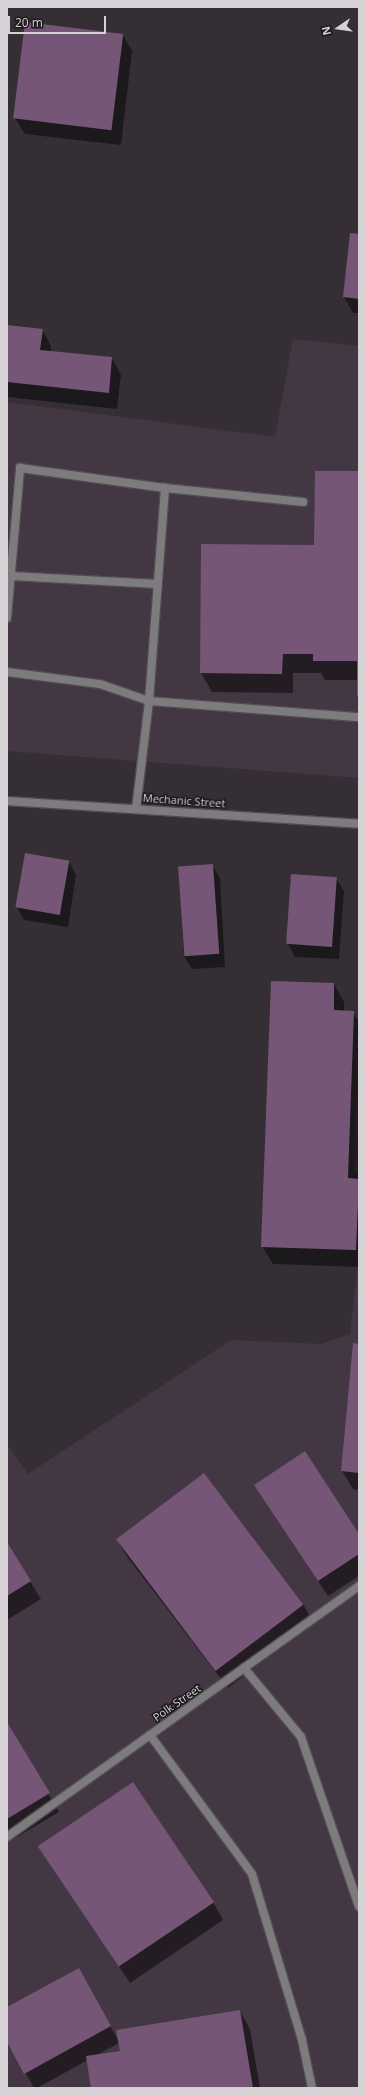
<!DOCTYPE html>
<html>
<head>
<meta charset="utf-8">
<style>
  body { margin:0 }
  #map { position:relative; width:366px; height:2095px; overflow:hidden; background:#352f35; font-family:"Open Sans",sans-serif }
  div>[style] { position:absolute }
  .built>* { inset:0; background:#423742 }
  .shadow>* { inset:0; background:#0007 }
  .building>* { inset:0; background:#755676; transform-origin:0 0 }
  .roads { filter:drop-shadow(1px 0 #524c52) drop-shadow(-1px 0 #524c52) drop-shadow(0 1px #524c52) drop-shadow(0 -1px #524c52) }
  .lane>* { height:8px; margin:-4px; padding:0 4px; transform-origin:4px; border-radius:4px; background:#7e7b7e }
  .street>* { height:8px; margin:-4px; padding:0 4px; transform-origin:4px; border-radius:4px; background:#7e7b7e }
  span { translate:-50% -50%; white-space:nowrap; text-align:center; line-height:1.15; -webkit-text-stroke:3px #1b181b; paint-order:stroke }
  .street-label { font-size:11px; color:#d5d1d5 }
  .frame { position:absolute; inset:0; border:8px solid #d5d1d5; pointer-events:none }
  .north { position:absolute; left:318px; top:8px; width:40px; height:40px; -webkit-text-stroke:3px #1b181b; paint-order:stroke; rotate:257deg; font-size:11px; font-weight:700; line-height:16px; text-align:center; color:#d5d1d5 }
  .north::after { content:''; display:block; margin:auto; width:14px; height:18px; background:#d5d1d5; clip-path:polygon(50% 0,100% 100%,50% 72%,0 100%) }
  .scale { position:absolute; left:8px; top:16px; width:98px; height:18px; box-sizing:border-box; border:2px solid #d5d1d5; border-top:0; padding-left:5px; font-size:12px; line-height:14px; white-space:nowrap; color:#d5d1d5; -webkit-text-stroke:3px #1b181b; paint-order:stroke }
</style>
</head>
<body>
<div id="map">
  <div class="built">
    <i style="clip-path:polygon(293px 339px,359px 346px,359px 778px,7px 751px,7px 402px,275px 437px)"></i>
    <i style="clip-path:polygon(359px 1034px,359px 1172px,354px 1172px)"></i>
    <i style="clip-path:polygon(359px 1255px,359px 2088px,7px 2088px,7px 1444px,28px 1474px,231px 1340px,321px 1344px,350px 1334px)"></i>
  </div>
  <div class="shadow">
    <i style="clip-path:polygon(123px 35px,132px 51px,121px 145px,25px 134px,15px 118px)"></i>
    <i style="clip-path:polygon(359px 235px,359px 313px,353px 313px,344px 297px)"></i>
    <i style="clip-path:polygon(7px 326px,42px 329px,51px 346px,51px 352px,112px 358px,121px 375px,117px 409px,7px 397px)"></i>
    <i style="clip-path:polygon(359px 472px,359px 698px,358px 680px,325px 680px,321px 673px,293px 673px,293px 693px,212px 692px,201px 673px,202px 545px,315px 546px)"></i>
    <i style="clip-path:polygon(69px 862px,76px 875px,68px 927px,24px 920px,17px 907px)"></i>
    <i style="clip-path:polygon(212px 865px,220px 878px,225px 967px,192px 969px,184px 956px,179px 868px)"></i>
    <i style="clip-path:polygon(336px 878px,344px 891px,339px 959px,295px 957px,288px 944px)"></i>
    <i style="clip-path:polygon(334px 984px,344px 1002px,344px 1011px,353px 1012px,359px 1022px,359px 1267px,273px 1264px,262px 1246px)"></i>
    <i style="clip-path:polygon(354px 1345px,359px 1345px,359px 1490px,353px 1489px,342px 1471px)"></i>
    <i style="clip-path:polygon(265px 1501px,359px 1536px,359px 1576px,328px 1596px)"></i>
    <i style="clip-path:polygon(118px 1541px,303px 1604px,313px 1622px,228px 1688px,128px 1558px)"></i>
    <i style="clip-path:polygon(7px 1544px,41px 1599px,7px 1620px)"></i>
    <i style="clip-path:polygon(7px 1724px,59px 1812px,7px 1843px)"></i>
    <i style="clip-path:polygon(39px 1846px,213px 1902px,223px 1920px,130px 1983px)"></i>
    <i style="clip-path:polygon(evenodd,88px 1985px,119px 2042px,240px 2011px,250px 2029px,260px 2088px,92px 2088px,88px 2060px,37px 2088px,34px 2088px,7px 2040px,7px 2009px,88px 1985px,119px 2043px,121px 2051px,97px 2055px,119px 2043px)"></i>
  </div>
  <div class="building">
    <i style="left:25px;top:22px;width:99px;height:97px;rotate:7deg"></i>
    <i style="clip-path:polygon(350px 233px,359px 234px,359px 299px,343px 297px)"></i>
    <i style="clip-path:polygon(7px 325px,43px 329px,40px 350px,112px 357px,109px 393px,7px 382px)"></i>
    <i style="clip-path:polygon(315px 471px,359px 471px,359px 696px,357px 696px,357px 661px,313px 661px,313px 654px,283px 654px,282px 674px,200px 673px,201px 544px,314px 545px)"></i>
    <i style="left:25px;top:853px;width:45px;height:55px;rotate:10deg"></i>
    <i style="left:213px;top:864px;width:90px;height:35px;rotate:86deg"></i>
    <i style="left:291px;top:874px;width:46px;height:70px;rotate:4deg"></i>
    <i style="clip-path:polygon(271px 981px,334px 983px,334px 1010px,354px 1011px,348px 1178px,359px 1179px,356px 1250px,261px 1247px)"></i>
    <i style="clip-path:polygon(353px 1343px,359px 1344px,359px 1473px,341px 1471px)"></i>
    <i style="clip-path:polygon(305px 1451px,359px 1534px,359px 1554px,318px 1581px,254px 1485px)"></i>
    <i style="left:204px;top:1473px;width:165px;height:110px;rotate:53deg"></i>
    <i style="clip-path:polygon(7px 1542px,31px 1581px,7px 1596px)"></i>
    <i style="clip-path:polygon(7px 1722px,50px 1793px,7px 1819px)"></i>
    <i style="left:133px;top:1782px;width:145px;height:115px;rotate:56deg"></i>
    <i style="clip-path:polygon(79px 1968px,111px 2026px,24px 2074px,7px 2042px,7px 2007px)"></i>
    <i style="clip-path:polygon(240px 2010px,253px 2088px,91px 2088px,86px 2056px,120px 2051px,116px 2030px)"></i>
  </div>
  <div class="roads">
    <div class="lane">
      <i style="left:11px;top:576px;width:147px;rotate:3.1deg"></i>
      <i style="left:7px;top:618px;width:151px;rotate:-85deg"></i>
      <i style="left:20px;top:468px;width:146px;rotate:7.9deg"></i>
      <i style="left:165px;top:488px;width:139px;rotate:5.8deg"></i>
      <i style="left:7px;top:672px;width:94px;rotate:7.4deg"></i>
      <i style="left:100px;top:684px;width:52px;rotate:19.1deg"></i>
      <i style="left:149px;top:701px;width:211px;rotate:4.4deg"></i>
      <i style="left:136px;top:809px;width:109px;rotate:-83.1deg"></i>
      <i style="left:149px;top:701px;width:214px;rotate:-85.7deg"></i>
      <i style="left:244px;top:1668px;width:89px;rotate:50.4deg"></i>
      <i style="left:301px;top:1737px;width:179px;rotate:71.1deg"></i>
      <i style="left:150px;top:1735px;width:172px;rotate:53.7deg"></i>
      <i style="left:252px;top:1874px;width:173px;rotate:73.2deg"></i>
      <i style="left:302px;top:2040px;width:49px;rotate:78.2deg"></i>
    </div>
    <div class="street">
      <i style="left:7px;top:801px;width:353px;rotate:3.7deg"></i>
      <i style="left:7px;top:1837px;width:432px;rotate:-35.5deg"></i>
    </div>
  </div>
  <div class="street-label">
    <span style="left:184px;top:801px;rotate:4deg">Mechanic Street</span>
    <span style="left:177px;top:1703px;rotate:-35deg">Polk Street</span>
  </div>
  <div class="frame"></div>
  <div class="north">N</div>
  <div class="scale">20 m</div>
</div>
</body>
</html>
